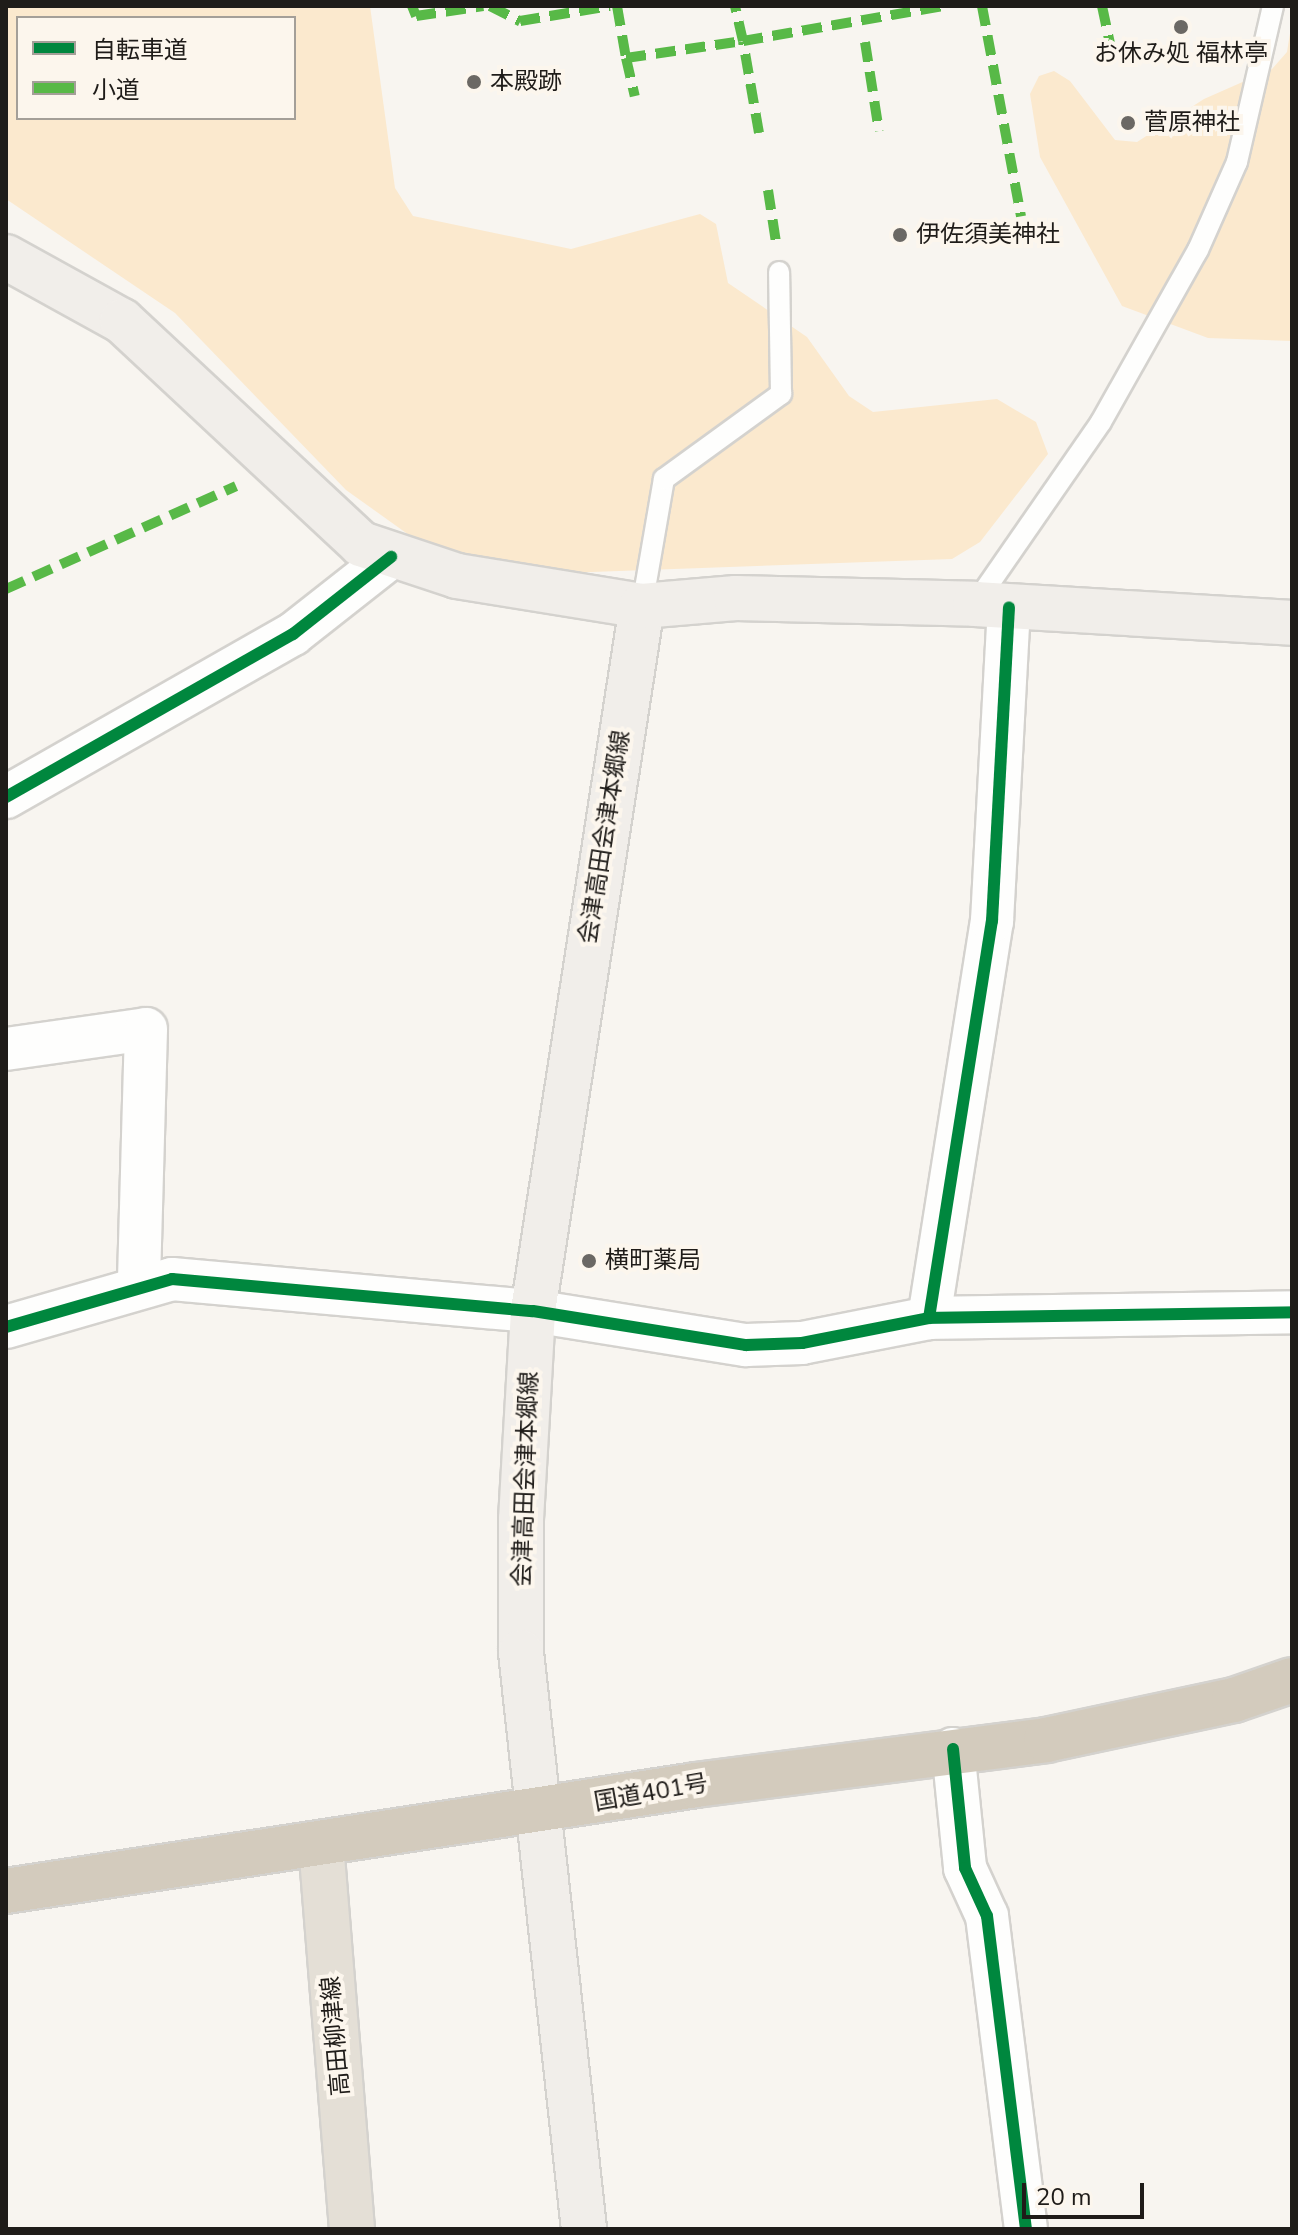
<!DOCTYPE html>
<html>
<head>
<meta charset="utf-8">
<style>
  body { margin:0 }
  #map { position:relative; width:1298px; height:2235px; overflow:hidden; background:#f8f5f0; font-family:"Nunito Sans","Noto Sans JP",sans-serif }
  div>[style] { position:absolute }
  .green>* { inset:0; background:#fbe9ce }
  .roads { filter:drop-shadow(2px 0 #d4d2ce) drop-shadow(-2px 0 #d4d2ce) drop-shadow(0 2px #d4d2ce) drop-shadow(0 -2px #d4d2ce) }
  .lane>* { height:20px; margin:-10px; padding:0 10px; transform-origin:10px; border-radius:10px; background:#fefefd }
  .street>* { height:42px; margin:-21px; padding:0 21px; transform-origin:21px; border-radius:21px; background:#fefefd }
  .secondary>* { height:44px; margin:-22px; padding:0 22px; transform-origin:22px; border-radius:22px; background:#f1eeea }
  .primary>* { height:44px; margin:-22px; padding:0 22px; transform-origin:22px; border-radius:22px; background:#e4dfd6 }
  .highway>* { height:44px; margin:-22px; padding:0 22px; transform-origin:22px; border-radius:22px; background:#d3cbbd }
  .quiet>* { height:10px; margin-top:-5px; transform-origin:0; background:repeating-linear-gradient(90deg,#58b947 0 20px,transparent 0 30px) }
  .cycleway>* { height:12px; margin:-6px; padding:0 6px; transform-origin:6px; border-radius:6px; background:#00873e }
  .dots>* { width:22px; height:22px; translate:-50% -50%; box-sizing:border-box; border:4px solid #fcf6ed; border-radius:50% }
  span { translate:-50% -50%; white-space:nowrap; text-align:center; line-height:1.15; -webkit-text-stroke:8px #fcf6ed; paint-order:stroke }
  .poi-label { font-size:24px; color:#1f1c19 }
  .left { translate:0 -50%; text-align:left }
  .street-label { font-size:24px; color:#1f1c19 }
  .frame { position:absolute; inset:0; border:8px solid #1f1c19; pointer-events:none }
  .legend { position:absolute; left:16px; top:16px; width:280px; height:104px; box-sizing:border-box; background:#fcf6ed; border:2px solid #a49f98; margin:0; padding:10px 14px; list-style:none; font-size:24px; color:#1f1c19 }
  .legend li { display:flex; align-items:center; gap:16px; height:40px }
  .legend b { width:40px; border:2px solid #a49f98 }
  .scale { position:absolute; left:1022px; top:2183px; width:122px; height:36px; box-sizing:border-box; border:4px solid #1f1c19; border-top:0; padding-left:10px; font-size:24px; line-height:28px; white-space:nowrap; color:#1f1c19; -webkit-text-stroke:6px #fcf6ed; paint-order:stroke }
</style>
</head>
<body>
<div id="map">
  <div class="green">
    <i style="clip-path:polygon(evenodd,6px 6px,370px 6px,395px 188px,413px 216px,571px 249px,700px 214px,716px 224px,728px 283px,807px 337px,849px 396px,873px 412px,997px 399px,1036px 422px,1048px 454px,980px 542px,952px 559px,536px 574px,416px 540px,346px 490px,175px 313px,6px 199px,6px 6px,18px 18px,294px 18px,294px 118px,18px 118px,18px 18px)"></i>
    <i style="clip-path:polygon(1292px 21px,1292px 341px,1208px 338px,1122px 306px,1040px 157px,1030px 94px,1039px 76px,1054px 71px,1070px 81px,1115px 140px,1137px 142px,1204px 99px,1272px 69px,1287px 52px)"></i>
  </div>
  <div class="roads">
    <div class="lane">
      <i style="left:975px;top:604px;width:221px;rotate:-55.3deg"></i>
      <i style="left:1101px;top:422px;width:197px;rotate:-60.6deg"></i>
      <i style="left:1198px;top:250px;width:96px;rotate:-66.1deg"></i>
      <i style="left:1237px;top:162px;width:160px;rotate:-77deg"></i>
      <i style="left:642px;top:606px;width:129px;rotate:-80.2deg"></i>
      <i style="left:664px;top:479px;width:145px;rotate:-36deg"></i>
      <i style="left:781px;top:394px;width:122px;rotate:-90.9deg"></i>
    </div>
    <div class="street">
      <i style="left:6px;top:797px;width:330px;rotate:-29.6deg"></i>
      <i style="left:293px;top:634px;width:125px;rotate:-38.2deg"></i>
      <i style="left:6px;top:1049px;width:141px;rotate:-8.1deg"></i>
      <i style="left:146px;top:1029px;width:256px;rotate:91.6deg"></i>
      <i style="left:929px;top:1318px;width:402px;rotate:-81deg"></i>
      <i style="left:992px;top:921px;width:314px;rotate:-86.9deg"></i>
      <i style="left:6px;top:1327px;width:173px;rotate:-16.1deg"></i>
      <i style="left:172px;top:1279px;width:362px;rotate:5.1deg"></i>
      <i style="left:533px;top:1311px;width:216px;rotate:9.1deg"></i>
      <i style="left:746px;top:1345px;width:56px;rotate:-2deg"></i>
      <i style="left:802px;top:1343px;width:129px;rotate:-11.1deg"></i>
      <i style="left:929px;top:1318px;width:363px;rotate:-0.9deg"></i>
      <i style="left:953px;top:1749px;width:120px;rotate:84.2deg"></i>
      <i style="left:965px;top:1868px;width:53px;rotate:65.4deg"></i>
      <i style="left:987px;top:1916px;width:315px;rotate:82.9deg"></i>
    </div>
    <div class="secondary">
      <i style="left:6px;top:257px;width:132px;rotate:28.9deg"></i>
      <i style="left:122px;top:321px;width:327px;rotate:43deg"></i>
      <i style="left:361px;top:544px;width:101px;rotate:18.4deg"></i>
      <i style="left:457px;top:576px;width:187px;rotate:9.2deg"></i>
      <i style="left:642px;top:606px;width:713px;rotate:98.79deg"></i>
      <i style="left:533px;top:1311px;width:209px;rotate:93.3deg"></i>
      <i style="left:521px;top:1520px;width:132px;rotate:90deg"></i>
      <i style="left:521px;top:1652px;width:580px;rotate:83.77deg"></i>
      <i style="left:642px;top:606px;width:94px;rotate:-4.9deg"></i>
      <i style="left:736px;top:598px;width:239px;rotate:1.4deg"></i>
      <i style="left:975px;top:604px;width:318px;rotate:3.4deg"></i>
    </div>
    <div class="primary">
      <i style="left:321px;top:1844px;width:386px;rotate:85.4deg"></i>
    </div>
    <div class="highway">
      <i style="left:6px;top:1891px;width:698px;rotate:-8.73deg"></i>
      <i style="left:696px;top:1785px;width:353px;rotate:-7.3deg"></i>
      <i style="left:1046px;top:1740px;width:192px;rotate:-12deg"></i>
      <i style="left:1234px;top:1700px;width:61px;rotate:-19deg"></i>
    </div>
  </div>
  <div class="quiet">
    <i style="left:412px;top:6px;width:11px;rotate:68deg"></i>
    <i style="left:416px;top:16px;width:68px;rotate:-8.5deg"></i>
    <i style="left:490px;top:6px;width:34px;rotate:27deg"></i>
    <i style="left:520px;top:21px;width:91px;rotate:-9.5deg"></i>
    <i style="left:617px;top:6px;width:53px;rotate:80.2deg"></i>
    <i style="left:626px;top:58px;width:118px;rotate:-8.3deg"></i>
    <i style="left:743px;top:41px;width:36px;rotate:-103deg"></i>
    <i style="left:982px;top:6px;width:214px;rotate:79.5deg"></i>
    <i style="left:1102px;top:6px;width:39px;rotate:78deg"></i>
    <i style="left:865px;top:42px;width:90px;rotate:81.1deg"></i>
    <i style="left:626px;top:58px;width:39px;rotate:77deg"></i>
    <i style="left:759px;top:133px;width:93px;rotate:-99.9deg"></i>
    <i style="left:743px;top:41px;width:203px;rotate:-9.9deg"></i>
    <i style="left:768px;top:190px;width:53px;rotate:81.3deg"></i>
    <i style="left:6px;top:589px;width:252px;rotate:-24.1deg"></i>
  </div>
  <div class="cycleway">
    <i style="left:6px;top:797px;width:330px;rotate:-29.6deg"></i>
    <i style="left:293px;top:634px;width:125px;rotate:-38.2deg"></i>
    <i style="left:929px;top:1318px;width:402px;rotate:-81deg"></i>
    <i style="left:992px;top:921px;width:314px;rotate:-86.9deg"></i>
    <i style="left:6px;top:1327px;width:173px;rotate:-16.1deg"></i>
    <i style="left:172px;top:1279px;width:362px;rotate:5.1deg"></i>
    <i style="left:533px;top:1311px;width:216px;rotate:9.1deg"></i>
    <i style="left:746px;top:1345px;width:56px;rotate:-2deg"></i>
    <i style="left:802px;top:1343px;width:129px;rotate:-11.1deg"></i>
    <i style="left:929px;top:1318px;width:363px;rotate:-0.9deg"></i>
    <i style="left:953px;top:1749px;width:120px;rotate:84.2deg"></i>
    <i style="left:965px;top:1868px;width:53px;rotate:65.4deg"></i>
    <i style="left:987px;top:1916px;width:315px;rotate:82.9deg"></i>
  </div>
  <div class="dots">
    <i style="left:1181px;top:27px;background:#6b6864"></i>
    <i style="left:474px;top:82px;background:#6b6864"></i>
    <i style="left:1128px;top:123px;background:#6b6864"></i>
    <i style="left:900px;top:235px;background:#6b6864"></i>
    <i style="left:589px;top:1261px;background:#6b6864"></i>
  </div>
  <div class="poi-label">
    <span style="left:1181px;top:54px">お休み処 福林亭</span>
    <span class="left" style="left:490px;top:82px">本殿跡</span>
    <span class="left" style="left:1144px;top:123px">菅原神社</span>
    <span class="left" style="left:916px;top:235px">伊佐須美神社</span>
    <span class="left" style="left:605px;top:1261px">横町薬局</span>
  </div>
  <div class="street-label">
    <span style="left:605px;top:837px;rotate:-81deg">会津高田会津本郷線</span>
    <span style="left:526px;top:1479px;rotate:-88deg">会津高田会津本郷線</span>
    <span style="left:651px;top:1793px;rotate:-10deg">国道401号</span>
    <span style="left:336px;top:2036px;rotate:-95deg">高田柳津線</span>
  </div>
  <div class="frame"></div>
  <ul class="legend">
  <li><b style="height:10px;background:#00873e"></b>自転車道</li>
  <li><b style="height:10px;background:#58b947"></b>小道</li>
  </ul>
  <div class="scale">20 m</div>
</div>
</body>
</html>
